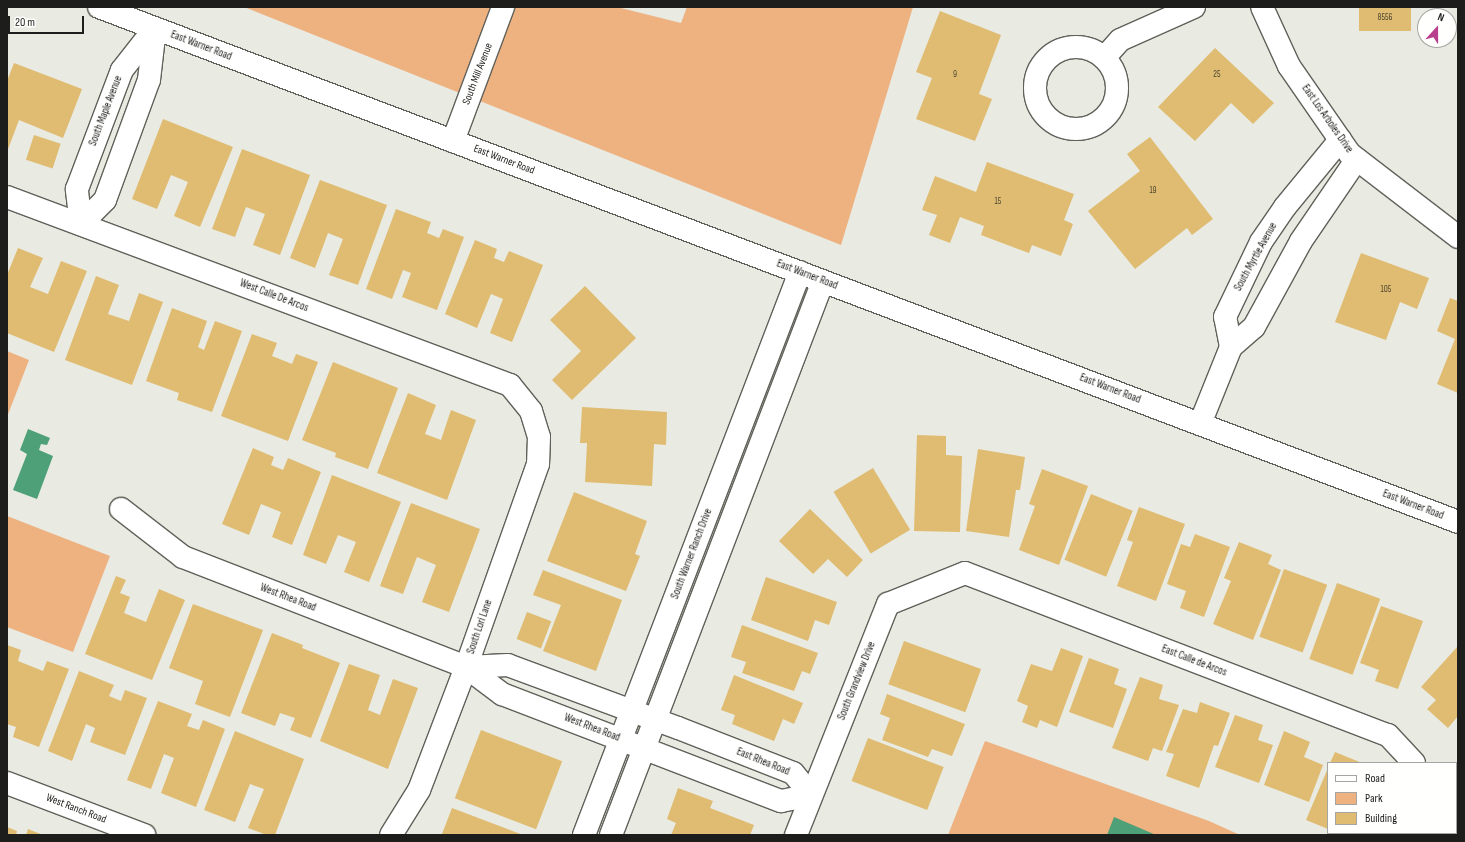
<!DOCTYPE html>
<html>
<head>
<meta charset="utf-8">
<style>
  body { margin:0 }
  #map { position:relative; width:1465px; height:842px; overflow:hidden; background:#e9eae1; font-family:"Sofia Sans Condensed",sans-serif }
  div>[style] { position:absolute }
  .green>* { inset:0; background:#eeb180 }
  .water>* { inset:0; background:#4da077 }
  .building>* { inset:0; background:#dfbc71; transform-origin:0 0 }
  .roads { filter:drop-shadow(1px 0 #60615a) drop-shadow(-1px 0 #60615a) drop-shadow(0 1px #60615a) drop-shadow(0 -1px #60615a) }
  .minor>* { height:22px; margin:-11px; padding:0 11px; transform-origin:11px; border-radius:11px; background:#fff }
  .minor>.ring { margin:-11px; padding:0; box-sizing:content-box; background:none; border:22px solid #fff; border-radius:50% }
  .tertiary>* { height:22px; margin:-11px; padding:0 11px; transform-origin:11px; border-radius:11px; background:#fff }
  .secondary>* { height:22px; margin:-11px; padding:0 11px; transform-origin:11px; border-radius:11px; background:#fff }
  span { translate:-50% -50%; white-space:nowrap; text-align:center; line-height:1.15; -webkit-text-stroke:3px #fffffe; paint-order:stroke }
  .number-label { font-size:9px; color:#4e4530 }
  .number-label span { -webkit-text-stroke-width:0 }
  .street-label { font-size:11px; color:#1d1d1b }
  .frame { position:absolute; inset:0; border:8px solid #1d1d1b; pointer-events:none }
  .legend { position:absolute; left:1327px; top:762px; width:130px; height:72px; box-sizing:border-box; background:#fffffe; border:1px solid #a5a5a3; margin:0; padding:5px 7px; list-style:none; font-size:12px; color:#1d1d1b }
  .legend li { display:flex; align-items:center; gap:8px; height:20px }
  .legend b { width:20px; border:1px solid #a5a5a3 }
  .north { position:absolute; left:1417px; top:8px; width:40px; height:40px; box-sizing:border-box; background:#fffffe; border:1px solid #a5a5a3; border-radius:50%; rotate:21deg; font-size:11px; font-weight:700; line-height:16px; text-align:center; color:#1d1d1b }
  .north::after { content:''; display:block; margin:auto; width:14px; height:18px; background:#ba3e8e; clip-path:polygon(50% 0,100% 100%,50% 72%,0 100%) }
  .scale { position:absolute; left:8px; top:16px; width:76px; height:18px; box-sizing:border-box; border:2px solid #1d1d1b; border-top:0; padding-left:5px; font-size:12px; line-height:14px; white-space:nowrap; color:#1d1d1b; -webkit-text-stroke:3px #fffffe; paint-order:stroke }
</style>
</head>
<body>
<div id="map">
  <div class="green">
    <i style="clip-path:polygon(244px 7px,617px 7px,681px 23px,687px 7px,913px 7px,841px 245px)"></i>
    <i style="clip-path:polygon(7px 351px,29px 360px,7px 417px)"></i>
    <i style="clip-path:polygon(7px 516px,110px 556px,73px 652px,7px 627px)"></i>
    <i style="clip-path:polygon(985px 741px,1209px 821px,1240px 835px,948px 835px)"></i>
  </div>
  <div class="water">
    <i style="clip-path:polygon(28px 429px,50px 438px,47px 445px,41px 444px,39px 450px,53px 456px,37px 499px,13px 490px,27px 454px,20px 450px)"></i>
    <i style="clip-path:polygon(1114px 817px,1156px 835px,1107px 835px)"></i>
  </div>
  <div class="building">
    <i style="left:1359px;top:7px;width:52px;height:24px"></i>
    <i style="clip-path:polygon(940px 11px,1001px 35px,979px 94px,992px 99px,975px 141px,916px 119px,932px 78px,916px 72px)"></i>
    <i style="clip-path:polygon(1215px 48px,1274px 103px,1253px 124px,1231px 103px,1195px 141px,1158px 107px)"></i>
    <i style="clip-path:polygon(14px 63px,82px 89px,63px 138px,19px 120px,7px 152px,7px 81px)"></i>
    <i style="clip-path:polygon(163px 119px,233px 147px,200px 227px,174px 216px,188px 182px,171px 175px,157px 209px,132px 199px)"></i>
    <i style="left:34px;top:135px;width:28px;height:26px;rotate:18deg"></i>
    <i style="clip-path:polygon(1150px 137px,1213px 219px,1192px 235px,1187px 228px,1135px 269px,1088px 211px,1140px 171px,1127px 154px)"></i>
    <i style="clip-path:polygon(242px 149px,310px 175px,280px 255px,253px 245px,265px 214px,246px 207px,235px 237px,212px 229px)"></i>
    <i style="clip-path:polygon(987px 162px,1074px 194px,1064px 220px,1073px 224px,1061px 256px,1032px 245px,1029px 253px,981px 235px,984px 226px,960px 217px,950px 243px,929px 235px,937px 215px,922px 210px,935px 176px,976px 192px)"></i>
    <i style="clip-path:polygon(320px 180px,387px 205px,358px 285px,329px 275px,343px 239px,328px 233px,315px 268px,290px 258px)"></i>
    <i style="clip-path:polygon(396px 209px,431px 222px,427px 233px,439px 238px,443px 229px,464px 237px,437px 310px,402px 297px,411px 273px,403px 270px,392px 299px,366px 289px)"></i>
    <i style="clip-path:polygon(475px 240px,497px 249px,494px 258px,504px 262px,509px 251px,543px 265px,512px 342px,490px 333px,503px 299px,491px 294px,477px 328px,445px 314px)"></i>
    <i style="clip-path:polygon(18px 248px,43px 258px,30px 287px,48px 294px,61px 261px,87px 271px,54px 352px,7px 333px,7px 275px)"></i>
    <i style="clip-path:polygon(1361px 253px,1429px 278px,1417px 309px,1400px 302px,1386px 340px,1335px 322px)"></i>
    <i style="clip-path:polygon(96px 276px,119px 285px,108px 314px,129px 321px,139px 293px,163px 302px,132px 385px,65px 360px)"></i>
    <i style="clip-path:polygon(585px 286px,636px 338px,572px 400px,552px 380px,581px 351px,550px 320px)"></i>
    <i style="clip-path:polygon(1450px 298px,1458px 301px,1458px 393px,1437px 384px,1455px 339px,1437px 331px)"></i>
    <i style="clip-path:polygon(172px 308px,207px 321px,198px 347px,204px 350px,215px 321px,242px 331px,212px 412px,177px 400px,179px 393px,146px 381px)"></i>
    <i style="clip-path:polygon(252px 334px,277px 343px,272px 356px,292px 364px,296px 354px,318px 362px,288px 441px,221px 416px)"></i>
    <i style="clip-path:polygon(333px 362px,398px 388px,368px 469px,335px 457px,336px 453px,302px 440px)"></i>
    <i style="clip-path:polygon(408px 393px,436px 405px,425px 434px,441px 440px,451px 410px,476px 420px,447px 500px,377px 473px)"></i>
    <i style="clip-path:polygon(582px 407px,667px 412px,666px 445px,654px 444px,652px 486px,585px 482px,587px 443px,580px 443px)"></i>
    <i style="clip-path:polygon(917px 435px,946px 436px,946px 455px,962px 456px,960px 532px,914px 531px)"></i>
    <i style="clip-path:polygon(253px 448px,274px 457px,271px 465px,283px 470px,288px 458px,321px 472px,292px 545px,272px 537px,281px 512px,261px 504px,249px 535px,222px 524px)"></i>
    <i style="clip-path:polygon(978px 449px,1025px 457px,1020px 490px,1016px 490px,1009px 537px,966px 531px)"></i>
    <i style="left:873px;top:468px;width:72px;height:46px;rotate:59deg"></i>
    <i style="clip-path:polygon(1042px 469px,1088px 486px,1059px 565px,1019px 550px,1035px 506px,1029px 504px)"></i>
    <i style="clip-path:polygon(332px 475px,401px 502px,369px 582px,344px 572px,356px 542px,338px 535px,326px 564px,303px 555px)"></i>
    <i style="clip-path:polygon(574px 492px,647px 521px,635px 554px,640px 556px,626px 591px,547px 561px)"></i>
    <i style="left:1091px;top:494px;width:45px;height:71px;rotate:22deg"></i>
    <i style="clip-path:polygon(411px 503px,480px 529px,449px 612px,422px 602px,436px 565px,417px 557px,403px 594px,380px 586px)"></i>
    <i style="clip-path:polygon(1139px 507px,1185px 524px,1156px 601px,1117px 586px,1133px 542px,1127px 540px)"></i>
    <i style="clip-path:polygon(810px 509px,863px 560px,847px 577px,828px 559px,813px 574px,779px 541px)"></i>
    <i style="clip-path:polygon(1195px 534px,1230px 547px,1204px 617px,1180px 608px,1186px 591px,1167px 584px,1181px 544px,1190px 547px)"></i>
    <i style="clip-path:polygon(1239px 542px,1272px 555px,1268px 564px,1281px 570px,1253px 640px,1213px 624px,1231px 581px,1224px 578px)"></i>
    <i style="left:1284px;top:569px;width:46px;height:72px;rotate:20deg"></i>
    <i style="clip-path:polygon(543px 570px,622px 600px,596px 671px,543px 651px,561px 605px,533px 595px)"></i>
    <i style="clip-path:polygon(116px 576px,126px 580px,120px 593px,130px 597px,124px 613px,146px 622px,159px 589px,185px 600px,152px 680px,85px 654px)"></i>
    <i style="clip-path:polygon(766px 577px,837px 602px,829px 625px,815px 620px,808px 641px,751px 620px)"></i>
    <i style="left:1337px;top:583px;width:46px;height:81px;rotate:20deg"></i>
    <i style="clip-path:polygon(193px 604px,263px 630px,230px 717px,195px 704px,203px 681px,169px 668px)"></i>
    <i style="clip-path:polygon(1381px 606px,1423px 621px,1398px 689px,1375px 681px,1379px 670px,1360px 663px)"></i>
    <i style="left:527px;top:612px;width:26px;height:29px;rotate:21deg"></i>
    <i style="clip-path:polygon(742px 625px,818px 653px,810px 674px,802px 671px,794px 691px,742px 673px,746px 662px,731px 657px)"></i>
    <i style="clip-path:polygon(272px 633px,303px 645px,302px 648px,340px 663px,311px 738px,290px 730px,295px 718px,280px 713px,275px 726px,241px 713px)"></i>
    <i style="left:904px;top:641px;width:82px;height:46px;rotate:20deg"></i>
    <i style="clip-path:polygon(7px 645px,21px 650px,18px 661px,43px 671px,47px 661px,69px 669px,39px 747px,13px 737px,16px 727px,7px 724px)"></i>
    <i style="clip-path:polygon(1458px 646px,1458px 716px,1448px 728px,1427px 709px,1436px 700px,1421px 687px)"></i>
    <i style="clip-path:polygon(1061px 648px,1083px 656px,1057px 727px,1040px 720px,1037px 728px,1022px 722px,1028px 706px,1017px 701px,1031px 664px,1052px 671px)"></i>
    <i style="clip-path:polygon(1089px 658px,1119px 669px,1114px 684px,1127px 689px,1113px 728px,1069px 712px)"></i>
    <i style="clip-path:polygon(349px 664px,380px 675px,368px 710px,380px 715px,393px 679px,418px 688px,388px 769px,320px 741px)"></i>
    <i style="clip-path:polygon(79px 671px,114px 685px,109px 696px,121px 701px,125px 690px,147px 698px,125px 755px,90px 742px,95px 728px,86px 724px,72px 761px,48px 751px)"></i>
    <i style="clip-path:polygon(734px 675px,803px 703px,794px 724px,783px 719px,774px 741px,732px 724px,735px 715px,721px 710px)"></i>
    <i style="clip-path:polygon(1140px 677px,1163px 685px,1159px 699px,1179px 705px,1162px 751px,1153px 748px,1148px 761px,1112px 748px)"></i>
    <i style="clip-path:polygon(887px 694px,965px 724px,952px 756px,932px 749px,928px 757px,882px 740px,890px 718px,880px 714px)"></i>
    <i style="clip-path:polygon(158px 701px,192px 714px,187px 726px,199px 730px,203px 720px,225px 729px,196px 807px,161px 793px,174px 758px,164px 754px,151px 789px,127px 780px)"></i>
    <i style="clip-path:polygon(1200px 702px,1230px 713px,1218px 746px,1214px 745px,1199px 788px,1166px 776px,1174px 754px,1166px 752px,1183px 709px,1197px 713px)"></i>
    <i style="clip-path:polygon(1235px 715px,1263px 725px,1258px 740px,1273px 745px,1259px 783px,1215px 767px)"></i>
    <i style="left:481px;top:730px;width:87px;height:73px;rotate:21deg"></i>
    <i style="clip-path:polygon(235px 731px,304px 759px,275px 835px,267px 835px,248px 828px,264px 789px,250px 784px,235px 822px,204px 810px)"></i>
    <i style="clip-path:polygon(1284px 731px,1310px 742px,1304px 757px,1323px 765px,1309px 802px,1264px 785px)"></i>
    <i style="left:868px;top:738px;width:81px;height:46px;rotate:21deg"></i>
    <i style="clip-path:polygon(1335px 752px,1362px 763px,1330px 763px)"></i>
    <i style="clip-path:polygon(1328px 768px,1328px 829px,1306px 820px)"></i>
    <i style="clip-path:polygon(678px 788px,713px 801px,710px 808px,754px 825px,750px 835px,671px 835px,676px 823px,667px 819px)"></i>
    <i style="clip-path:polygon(452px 808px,523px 835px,446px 835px,442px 834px)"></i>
    <i style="clip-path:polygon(7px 827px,17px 831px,16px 835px,7px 835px)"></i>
    <i style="clip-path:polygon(28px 829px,43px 835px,26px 835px)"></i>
    <i style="clip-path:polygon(1338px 833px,1349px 833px,1348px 835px)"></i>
  </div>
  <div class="roads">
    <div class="minor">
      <i style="left:1262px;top:7px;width:65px;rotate:65.4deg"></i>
      <i style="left:1289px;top:66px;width:107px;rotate:55.3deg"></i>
      <i style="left:1350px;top:154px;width:136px;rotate:37.5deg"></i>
      <i class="ring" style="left:1035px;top:47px;width:60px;height:60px"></i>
      <i style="left:1104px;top:58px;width:24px;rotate:-48deg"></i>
      <i style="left:1120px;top:40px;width:81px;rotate:-24deg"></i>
      <i style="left:453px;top:141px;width:143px;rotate:-69.5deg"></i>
      <i style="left:7px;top:197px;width:537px;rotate:20.49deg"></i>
      <i style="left:510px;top:385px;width:33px;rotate:51deg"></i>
      <i style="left:531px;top:411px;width:27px;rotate:73deg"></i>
      <i style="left:539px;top:437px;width:27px;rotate:92deg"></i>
      <i style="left:538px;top:464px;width:215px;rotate:109.5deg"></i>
      <i style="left:466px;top:667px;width:132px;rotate:110.9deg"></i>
      <i style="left:419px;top:790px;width:53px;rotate:121.9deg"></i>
      <i style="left:81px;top:224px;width:35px;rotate:-97deg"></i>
      <i style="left:77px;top:189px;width:127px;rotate:-69.3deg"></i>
      <i style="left:122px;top:70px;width:53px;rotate:-51.8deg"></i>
      <i style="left:81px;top:224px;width:34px;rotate:-45deg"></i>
      <i style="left:105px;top:200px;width:128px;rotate:-69.9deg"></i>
      <i style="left:149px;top:80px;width:52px;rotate:-83.4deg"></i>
      <i style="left:1231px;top:347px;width:31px;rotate:-101deg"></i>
      <i style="left:1225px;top:317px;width:83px;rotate:-64.4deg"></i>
      <i style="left:1261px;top:242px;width:42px;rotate:-55.6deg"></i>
      <i style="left:1285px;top:207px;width:87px;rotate:-50.6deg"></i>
      <i style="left:1200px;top:424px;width:83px;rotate:-68.1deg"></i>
      <i style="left:1231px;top:347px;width:30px;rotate:-41deg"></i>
      <i style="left:1254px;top:327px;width:98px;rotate:-61.3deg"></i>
      <i style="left:1301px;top:241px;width:99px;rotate:-55.7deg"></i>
      <i style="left:121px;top:509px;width:78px;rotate:37.7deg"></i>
      <i style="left:183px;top:557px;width:304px;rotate:21.2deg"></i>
      <i style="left:466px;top:667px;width:45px;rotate:36.9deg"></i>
      <i style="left:502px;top:694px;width:299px;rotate:21deg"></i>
      <i style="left:781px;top:801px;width:31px;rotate:-11deg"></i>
      <i style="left:811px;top:795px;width:28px;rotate:-129deg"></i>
      <i style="left:793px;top:773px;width:123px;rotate:-158.6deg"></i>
      <i style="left:678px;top:728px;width:181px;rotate:-159.7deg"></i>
      <i style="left:508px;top:665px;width:42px;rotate:177.3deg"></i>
      <i style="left:7px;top:783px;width:147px;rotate:20.8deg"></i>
      <i style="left:796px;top:835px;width:249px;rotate:-68.3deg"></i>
      <i style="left:888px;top:604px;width:83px;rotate:-21.9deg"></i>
      <i style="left:965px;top:573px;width:453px;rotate:21deg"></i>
      <i style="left:1388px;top:735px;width:38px;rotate:47deg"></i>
      <i style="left:1424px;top:835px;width:2px;rotate:-63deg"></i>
    </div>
    <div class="tertiary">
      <i style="left:584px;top:835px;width:603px;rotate:-69.01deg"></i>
      <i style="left:611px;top:835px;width:593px;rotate:-69.06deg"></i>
    </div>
    <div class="secondary">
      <i style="left:99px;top:7px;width:1453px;rotate:20.75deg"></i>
    </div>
  </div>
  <div class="number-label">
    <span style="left:1385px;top:18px">8556</span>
    <span style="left:955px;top:75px">9</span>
    <span style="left:1217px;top:75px">25</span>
    <span style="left:1153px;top:191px">19</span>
    <span style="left:998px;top:202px">15</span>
    <span style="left:1386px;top:290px">105</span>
  </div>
  <div class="street-label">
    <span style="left:201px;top:46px;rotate:21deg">East Warner Road</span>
    <span style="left:478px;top:74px;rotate:-69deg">South Mill Avenue</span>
    <span style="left:106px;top:111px;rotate:-69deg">South Maple Avenue</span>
    <span style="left:1327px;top:119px;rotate:55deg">East Los Arboles Drive</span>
    <span style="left:504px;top:160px;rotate:21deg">East Warner Road</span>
    <span style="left:1256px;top:257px;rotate:-61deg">South Myrtle Avenue</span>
    <span style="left:807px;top:275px;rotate:21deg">East Warner Road</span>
    <span style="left:274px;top:296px;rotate:21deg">West Calle De Arcos</span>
    <span style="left:1110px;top:389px;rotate:21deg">East Warner Road</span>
    <span style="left:1413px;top:505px;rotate:21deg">East Warner Road</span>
    <span style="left:692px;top:554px;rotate:-69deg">South Warner Ranch Drive</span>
    <span style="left:288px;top:598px;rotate:21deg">West Rhea Road</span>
    <span style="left:480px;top:627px;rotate:-71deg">South Lori Lane</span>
    <span style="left:1194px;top:661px;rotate:21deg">East Calle de Arcos</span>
    <span style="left:857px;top:681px;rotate:-68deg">South Grandview Drive</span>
    <span style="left:592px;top:728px;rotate:21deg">West Rhea Road</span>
    <span style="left:763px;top:762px;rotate:22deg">East Rhea Road</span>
    <span style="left:76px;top:809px;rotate:21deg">West Ranch Road</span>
  </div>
  <div class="frame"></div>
  <ul class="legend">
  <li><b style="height:5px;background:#fff"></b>Road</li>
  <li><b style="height:11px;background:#eeb180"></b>Park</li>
  <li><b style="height:11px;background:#dfbc71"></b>Building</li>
  </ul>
  <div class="north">N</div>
  <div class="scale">20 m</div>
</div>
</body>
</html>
